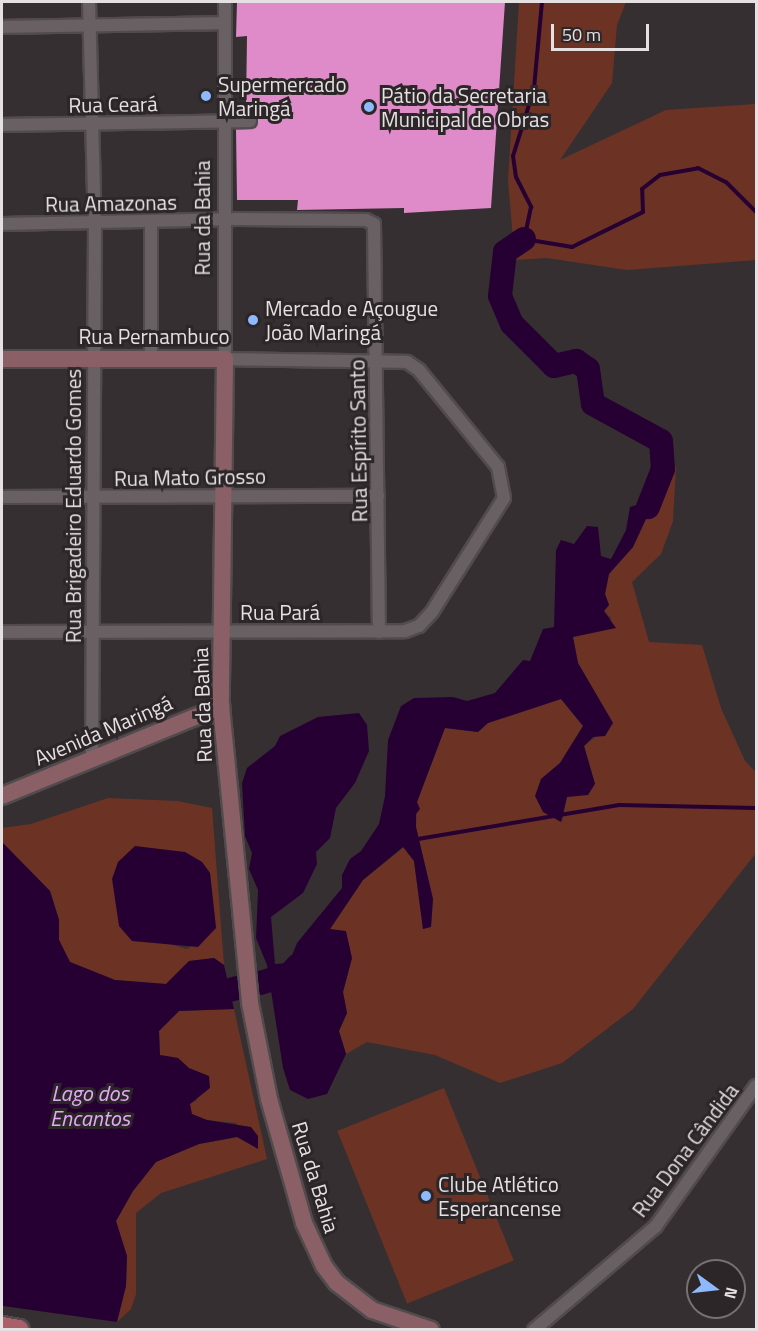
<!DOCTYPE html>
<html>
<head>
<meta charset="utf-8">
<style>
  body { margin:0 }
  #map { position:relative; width:758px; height:1331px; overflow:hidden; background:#362f32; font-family:"Titillium Web",sans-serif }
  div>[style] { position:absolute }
  .green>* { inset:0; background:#6c3325; transform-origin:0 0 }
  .water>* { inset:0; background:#270033 }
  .stream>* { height:4px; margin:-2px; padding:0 2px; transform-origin:2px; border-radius:2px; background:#270033 }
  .river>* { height:24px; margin:-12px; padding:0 12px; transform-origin:12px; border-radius:12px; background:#270033 }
  .building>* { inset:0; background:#df8ac9 }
  .roads { filter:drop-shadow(2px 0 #524b4d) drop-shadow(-2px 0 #524b4d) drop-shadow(0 2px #524b4d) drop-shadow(0 -2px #524b4d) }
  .street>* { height:12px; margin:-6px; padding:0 6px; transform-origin:6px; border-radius:6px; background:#686063 }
  .secondary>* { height:16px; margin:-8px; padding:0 8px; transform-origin:8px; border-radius:8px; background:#8a6066 }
  .primary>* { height:20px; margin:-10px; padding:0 10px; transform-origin:10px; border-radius:10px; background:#ab5f69 }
  .dots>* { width:16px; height:16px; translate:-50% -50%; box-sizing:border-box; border:3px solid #2c2628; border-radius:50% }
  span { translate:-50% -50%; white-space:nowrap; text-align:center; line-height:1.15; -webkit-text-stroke:6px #2c2628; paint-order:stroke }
  .poi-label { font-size:21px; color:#e5e0e2 }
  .left { translate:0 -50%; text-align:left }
  .street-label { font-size:21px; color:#e5e0e2 }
  .water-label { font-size:22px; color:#e5a8f9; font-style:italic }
  .frame { position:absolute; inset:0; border:3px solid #e5e0e2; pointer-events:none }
  .north { position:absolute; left:686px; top:1259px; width:60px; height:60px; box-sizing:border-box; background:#2c2628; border:2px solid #767072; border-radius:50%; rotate:105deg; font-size:16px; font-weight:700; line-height:24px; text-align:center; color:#e5e0e2 }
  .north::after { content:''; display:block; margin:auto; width:21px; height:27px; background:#8eb9fd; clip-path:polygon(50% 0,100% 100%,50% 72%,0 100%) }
  .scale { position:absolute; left:551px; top:24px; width:98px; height:27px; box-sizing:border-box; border:3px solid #e5e0e2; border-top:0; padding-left:8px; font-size:18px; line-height:21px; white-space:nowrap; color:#e5e0e2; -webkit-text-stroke:4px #2c2628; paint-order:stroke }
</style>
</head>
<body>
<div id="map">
  <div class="green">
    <i style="clip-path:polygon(519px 2px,626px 2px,617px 25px,612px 83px,560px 160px,666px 110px,756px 104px,756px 260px,627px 270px,547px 258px,515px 260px,508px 181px)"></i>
    <i style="clip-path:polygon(676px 466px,673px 521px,661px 554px,632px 582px,649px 642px,702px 645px,721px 708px,745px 761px,756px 772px,756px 853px,633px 1009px,562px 1063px,500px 1083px,435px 1055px,367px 1042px,346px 1054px,339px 1031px,347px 1013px,343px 992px,352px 958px,330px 929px,363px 880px,404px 847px,414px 861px,423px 929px,431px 926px,433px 899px,416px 827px,417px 802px,445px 728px,478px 732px,488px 723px,561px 699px,583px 726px,560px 763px,541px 779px,562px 822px,567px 797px,595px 783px,584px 746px,613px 723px,578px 663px,573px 637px,607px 629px,611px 618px,604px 611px,609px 605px,605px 594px,609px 574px,633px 547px,665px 478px)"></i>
    <i style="clip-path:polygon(evenodd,108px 798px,177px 801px,212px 808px,224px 965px,214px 958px,189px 961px,166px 984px,115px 980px,70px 962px,59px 940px,59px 919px,50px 891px,2px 842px,2px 828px,31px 824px,108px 798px,185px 852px,202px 862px,210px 873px,216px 928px,187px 949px,163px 942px,132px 941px,185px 852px)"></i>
    <i style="clip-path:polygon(234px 1009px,267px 1159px,161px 1193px,136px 1213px,136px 1294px,131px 1309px,117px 1322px,126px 1286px,127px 1256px,116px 1221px,133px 1191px,156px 1162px,199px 1144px,237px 1137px,258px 1148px,236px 1123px,207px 1120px,191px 1114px,190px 1104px,197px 1100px,189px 1068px,178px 1058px,160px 1055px,159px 1031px,179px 1011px)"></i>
    <i style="left:444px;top:1088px;width:186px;height:115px;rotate:68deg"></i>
  </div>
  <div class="water">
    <i style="clip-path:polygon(665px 478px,633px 547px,609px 574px,605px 594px,609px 605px,604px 611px,616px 628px,573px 637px,578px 663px,613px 723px,605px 736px,593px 737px,584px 746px,595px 784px,588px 795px,567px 797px,561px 822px,543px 812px,535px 796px,541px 779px,560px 763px,583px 726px,561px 699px,488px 723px,478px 732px,445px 728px,417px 802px,420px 809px,416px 814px,416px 827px,433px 899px,431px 927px,423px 929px,414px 861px,403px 847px,363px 880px,330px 929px,346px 931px,352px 958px,343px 992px,347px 1013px,339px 1031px,346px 1054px,327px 1094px,308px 1099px,290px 1090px,283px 1068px,267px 965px,256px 938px,258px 890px,249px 869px,252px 853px,245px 836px,242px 783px,247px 768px,275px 746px,280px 736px,318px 717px,359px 713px,367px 725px,369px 751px,355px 783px,336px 808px,330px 838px,316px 852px,317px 864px,303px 893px,271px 917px,275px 964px,289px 963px,297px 943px,342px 888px,342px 875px,350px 859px,361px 851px,379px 824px,385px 796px,388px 740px,401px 706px,414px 698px,453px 697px,467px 701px,495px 693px,523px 660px,530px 661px,543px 629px,554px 627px,556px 550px,561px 540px,574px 544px,587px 526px,598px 527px,601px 556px,611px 559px,626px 530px,630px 507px,642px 503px,652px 480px)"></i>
    <i style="clip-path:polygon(2px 842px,50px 891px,59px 920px,59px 940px,70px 962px,115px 980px,166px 984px,189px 961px,214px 958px,224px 965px,234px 1009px,179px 1011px,159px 1031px,160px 1055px,178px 1058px,189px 1068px,209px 1076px,210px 1088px,190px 1104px,192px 1114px,207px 1120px,251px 1127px,258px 1136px,258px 1149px,237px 1137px,199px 1144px,156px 1162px,133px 1191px,116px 1221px,127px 1256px,126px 1286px,117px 1322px,3px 1306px,2px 1313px)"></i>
    <i style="clip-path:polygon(135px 846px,185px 852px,202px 862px,210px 873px,216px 928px,198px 947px,132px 941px,119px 926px,112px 879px,118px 862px)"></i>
  </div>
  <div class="stream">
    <i style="left:542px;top:2px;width:87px;rotate:95.3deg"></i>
    <i style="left:534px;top:89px;width:70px;rotate:107.4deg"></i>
    <i style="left:513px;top:156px;width:21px;rotate:82deg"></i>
    <i style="left:516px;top:177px;width:34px;rotate:63deg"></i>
    <i style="left:531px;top:207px;width:33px;rotate:102deg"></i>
    <i style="left:524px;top:239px;width:49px;rotate:9.5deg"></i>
    <i style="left:572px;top:247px;width:79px;rotate:-26.2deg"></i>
    <i style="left:643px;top:212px;width:23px;rotate:-92deg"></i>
    <i style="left:642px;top:189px;width:23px;rotate:-38deg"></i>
    <i style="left:660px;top:175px;width:39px;rotate:-10deg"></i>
    <i style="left:698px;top:168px;width:31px;rotate:27deg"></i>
    <i style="left:726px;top:182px;width:42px;rotate:45deg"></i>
    <i style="left:418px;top:839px;width:204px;rotate:-9.6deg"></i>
    <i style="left:619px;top:805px;width:137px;rotate:1.3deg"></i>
  </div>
  <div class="river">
    <i style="left:524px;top:239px;width:23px;rotate:146deg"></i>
    <i style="left:505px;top:252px;width:44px;rotate:96.5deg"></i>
    <i style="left:500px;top:296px;width:30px;rotate:67deg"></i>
    <i style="left:512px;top:324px;width:59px;rotate:45deg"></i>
    <i style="left:554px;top:366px;width:23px;rotate:-13deg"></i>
    <i style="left:576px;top:361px;width:14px;rotate:34deg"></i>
    <i style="left:588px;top:369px;width:35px;rotate:82deg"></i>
    <i style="left:593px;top:404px;width:77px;rotate:28.6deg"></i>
    <i style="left:661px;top:441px;width:28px;rotate:86deg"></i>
    <i style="left:663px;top:469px;width:41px;rotate:111.5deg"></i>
    <i style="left:260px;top:983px;width:31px;rotate:-17deg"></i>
    <i style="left:290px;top:974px;width:11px;rotate:-49deg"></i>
    <i style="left:198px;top:998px;width:40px;rotate:-14.4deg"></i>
  </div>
  <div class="building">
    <i style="clip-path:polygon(237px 2px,505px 2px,491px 208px,404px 213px,404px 208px,297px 210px,298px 200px,237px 200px,236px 129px,254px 128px,258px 121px,253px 114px,236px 113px,236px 108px,246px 105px,247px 36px,236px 37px)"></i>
  </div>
  <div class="roads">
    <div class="street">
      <i style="left:89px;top:2px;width:222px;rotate:88.5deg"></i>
      <i style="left:95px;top:224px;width:535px;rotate:90.32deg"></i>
      <i style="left:2px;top:27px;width:223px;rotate:-1deg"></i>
      <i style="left:2px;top:125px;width:248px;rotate:-0.9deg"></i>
      <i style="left:151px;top:222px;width:136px;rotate:90deg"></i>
      <i style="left:2px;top:224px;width:236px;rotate:-1.2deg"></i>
      <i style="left:238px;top:219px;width:128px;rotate:0.4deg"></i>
      <i style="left:366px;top:220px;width:9px;rotate:27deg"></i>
      <i style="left:374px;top:224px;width:408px;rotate:89.3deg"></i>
      <i style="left:2px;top:497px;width:376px;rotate:-0.2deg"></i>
      <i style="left:2px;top:632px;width:403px;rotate:-0.1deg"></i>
      <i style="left:405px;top:631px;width:15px;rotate:-20deg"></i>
      <i style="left:419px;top:626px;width:19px;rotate:-47deg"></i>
      <i style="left:432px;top:612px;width:135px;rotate:-57.7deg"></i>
      <i style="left:504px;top:498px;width:32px;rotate:-101deg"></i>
      <i style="left:498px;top:467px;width:125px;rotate:-129.2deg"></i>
      <i style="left:419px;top:370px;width:14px;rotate:-146deg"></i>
      <i style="left:407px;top:362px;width:182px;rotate:-179.1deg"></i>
      <i style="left:225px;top:359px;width:357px;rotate:-90deg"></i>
      <i style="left:534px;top:1330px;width:160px;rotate:-40.4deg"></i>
      <i style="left:656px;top:1226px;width:172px;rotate:-54.5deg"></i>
    </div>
    <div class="secondary">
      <i style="left:2px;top:359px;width:223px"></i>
      <i style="left:225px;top:359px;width:347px;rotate:90.7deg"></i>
      <i style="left:221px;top:706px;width:298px;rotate:84.4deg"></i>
      <i style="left:250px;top:1003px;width:98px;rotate:78.8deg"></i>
      <i style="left:269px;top:1099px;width:129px;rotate:74.2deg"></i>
      <i style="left:304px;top:1223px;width:47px;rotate:65.1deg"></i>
      <i style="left:324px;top:1266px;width:21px;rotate:53deg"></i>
      <i style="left:337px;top:1283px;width:44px;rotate:37.6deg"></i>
      <i style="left:372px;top:1310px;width:62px;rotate:18.7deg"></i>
      <i style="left:2px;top:796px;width:237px;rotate:-22.3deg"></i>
    </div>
    <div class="primary">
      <i style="left:2px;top:1327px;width:17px;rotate:10deg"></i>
    </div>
  </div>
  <div class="dots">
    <i style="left:206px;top:96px;background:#8eb9fd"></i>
    <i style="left:369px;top:107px;background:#8eb9fd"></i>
    <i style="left:253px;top:320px;background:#8eb9fd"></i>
    <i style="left:426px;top:1196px;background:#8eb9fd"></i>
  </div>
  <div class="poi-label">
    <span class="left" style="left:218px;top:96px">Supermercado<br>Maringá</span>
    <span class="left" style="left:381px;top:107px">Pátio da Secretaria<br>Municipal de Obras</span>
    <span class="left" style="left:265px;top:320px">Mercado e Açougue<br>João Maringá</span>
    <span class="left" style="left:438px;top:1196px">Clube Atlético<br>Esperancense</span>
  </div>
  <div class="street-label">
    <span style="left:113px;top:104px;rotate:-1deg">Rua Ceará</span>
    <span style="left:111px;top:203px;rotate:-1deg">Rua Amazonas</span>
    <span style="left:202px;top:218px;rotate:-90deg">Rua da Bahia</span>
    <span style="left:154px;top:336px">Rua Pernambuco</span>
    <span style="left:358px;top:441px;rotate:-91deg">Rua Espírito Santo</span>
    <span style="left:190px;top:477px;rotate:-1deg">Rua Mato Grosso</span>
    <span style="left:73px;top:506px;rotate:-90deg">Rua Brigadeiro Eduardo Gomes</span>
    <span style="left:280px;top:612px">Rua Pará</span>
    <span style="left:202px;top:705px;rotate:-92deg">Rua da Bahia</span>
    <span style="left:103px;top:730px;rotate:-23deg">Avenida Maringá</span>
    <span style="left:685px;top:1150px;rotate:-53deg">Rua Dona Cândida</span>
    <span style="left:316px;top:1177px;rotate:73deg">Rua da Bahia</span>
  </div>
  <div class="water-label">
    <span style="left:90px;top:1106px">Lago dos<br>Encantos</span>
  </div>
  <div class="frame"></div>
  <div class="north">N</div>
  <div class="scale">50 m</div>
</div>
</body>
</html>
